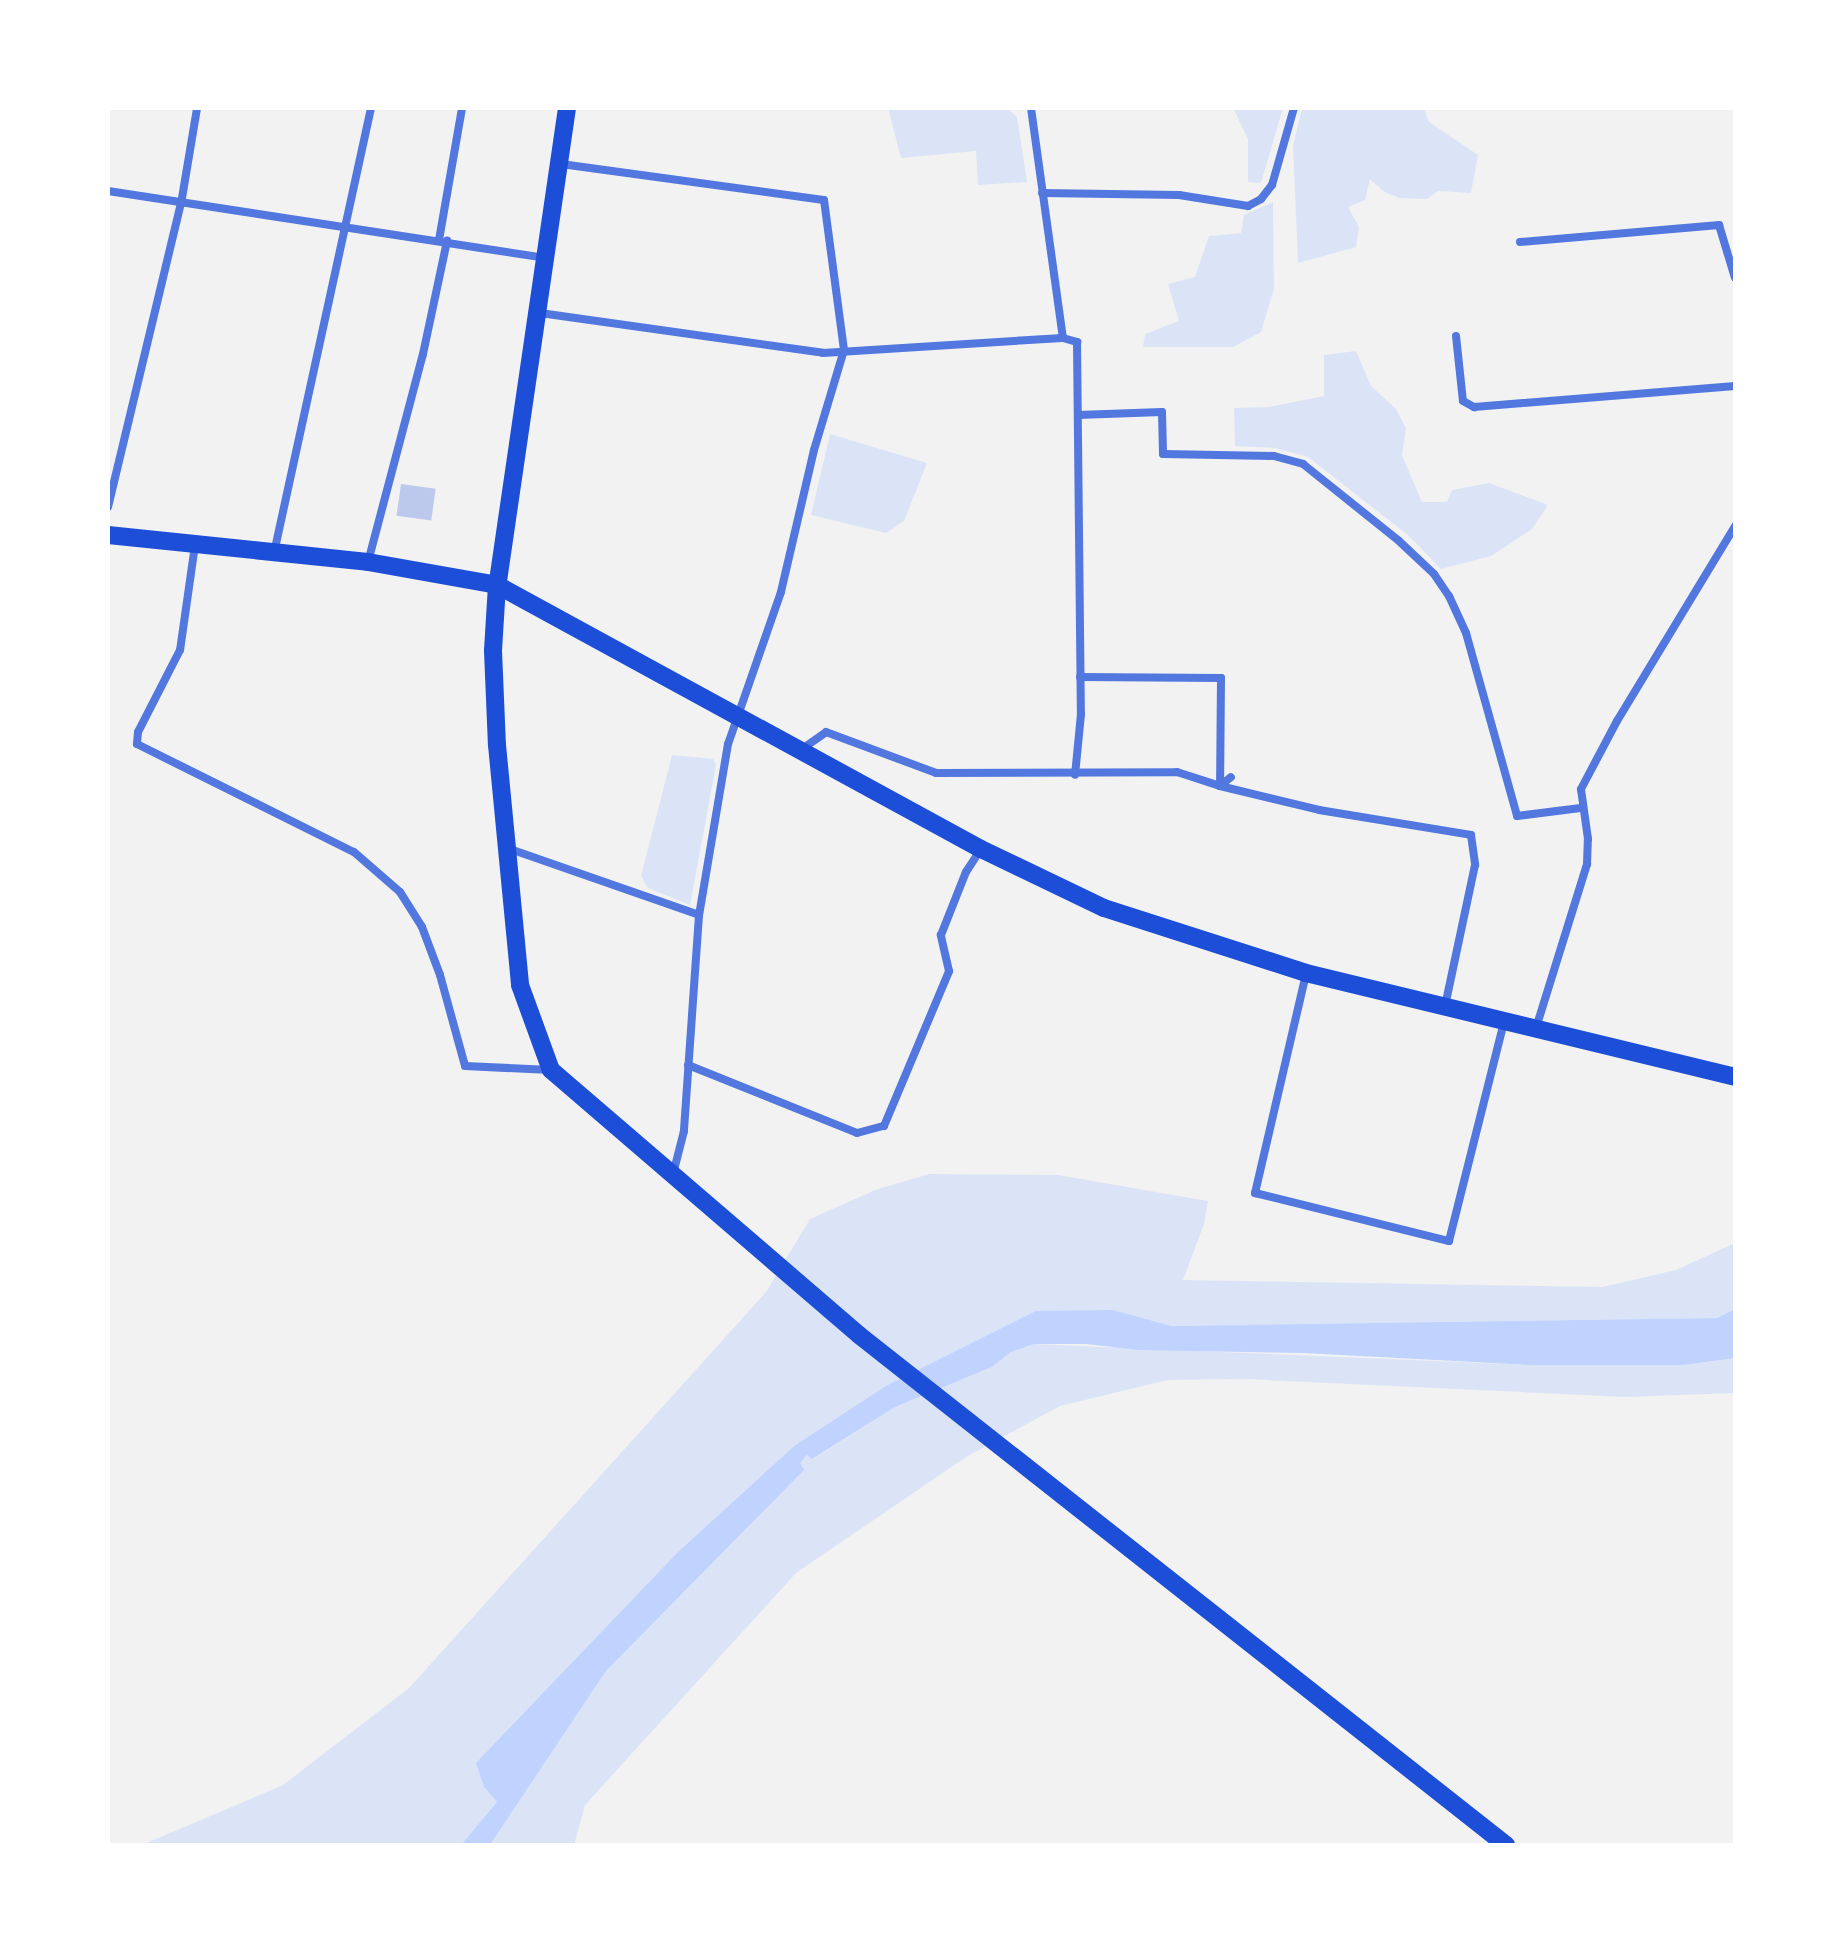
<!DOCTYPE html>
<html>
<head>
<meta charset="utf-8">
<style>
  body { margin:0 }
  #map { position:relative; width:1843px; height:1953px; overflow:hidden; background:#f2f2f2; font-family:Mulish,sans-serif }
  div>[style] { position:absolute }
  .green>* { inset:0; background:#dbe4f7 }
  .water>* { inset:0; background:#bfd3fe }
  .building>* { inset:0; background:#bdc9ec; transform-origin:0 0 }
  .minor>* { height:8px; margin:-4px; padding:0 4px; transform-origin:4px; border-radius:4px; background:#5277de }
  .trunk>* { height:18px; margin:-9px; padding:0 9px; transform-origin:9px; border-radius:9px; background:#1d4ed8 }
  span { translate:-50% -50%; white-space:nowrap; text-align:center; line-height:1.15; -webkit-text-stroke:6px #fff; paint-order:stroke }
  .frame { position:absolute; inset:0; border:110px solid #fff; pointer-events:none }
</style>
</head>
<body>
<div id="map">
  <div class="green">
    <i style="clip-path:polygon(888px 108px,1007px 108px,1017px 117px,1027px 182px,978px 185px,976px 151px,901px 158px)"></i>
    <i style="clip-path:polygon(1233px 108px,1283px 108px,1261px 183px,1248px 182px,1248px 139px)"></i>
    <i style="clip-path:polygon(1302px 108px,1424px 108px,1429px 122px,1478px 155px,1471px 193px,1438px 191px,1427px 199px,1399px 198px,1383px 191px,1370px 179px,1365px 200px,1348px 207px,1359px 227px,1356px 247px,1298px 263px,1293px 146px)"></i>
    <i style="clip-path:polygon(1273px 202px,1274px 289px,1261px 332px,1233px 347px,1143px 347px,1145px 334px,1179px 321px,1168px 284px,1195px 277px,1209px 236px,1241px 233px,1244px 215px)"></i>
    <i style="clip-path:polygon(1356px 351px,1371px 386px,1396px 409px,1406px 428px,1402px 455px,1422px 502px,1447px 502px,1452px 490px,1489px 483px,1548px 505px,1532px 529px,1491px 556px,1441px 569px,1408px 535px,1308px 457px,1275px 448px,1235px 446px,1234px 408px,1269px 407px,1324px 396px,1324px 355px)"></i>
    <i style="clip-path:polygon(830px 434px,927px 463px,904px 521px,886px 533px,811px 515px)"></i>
    <i style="clip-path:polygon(672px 755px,713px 759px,716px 765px,690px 905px,648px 888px,641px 876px)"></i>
    <i style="clip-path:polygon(929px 1174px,1058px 1175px,1208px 1201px,1204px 1224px,1183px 1280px,1602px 1287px,1676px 1270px,1735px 1243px,1735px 1309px,1717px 1318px,1172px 1326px,1113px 1310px,884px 1387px,794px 1446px,679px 1551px,484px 1787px,498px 1802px,461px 1845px,142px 1845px,283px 1785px,409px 1688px,766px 1292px,810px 1219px,875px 1190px)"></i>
    <i style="clip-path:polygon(1034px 1344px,1531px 1365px,1683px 1365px,1735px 1358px,1735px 1393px,1624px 1397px,1246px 1379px,1168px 1380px,1060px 1406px,966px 1457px,796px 1573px,585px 1805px,574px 1845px,490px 1845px,606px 1671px,803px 1471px,799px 1463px,808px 1454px,813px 1459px,895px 1407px,992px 1367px,1011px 1352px)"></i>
  </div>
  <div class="water">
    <i style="clip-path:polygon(1735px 1309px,1735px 1358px,1684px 1365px,1531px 1365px,1303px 1353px,1139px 1350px,1086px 1344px,1034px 1344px,1011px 1352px,992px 1367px,895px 1407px,812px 1459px,807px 1455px,800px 1463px,804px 1470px,606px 1671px,490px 1845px,461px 1845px,497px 1802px,484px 1787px,476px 1763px,679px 1551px,794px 1446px,884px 1387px,1036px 1311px,1113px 1310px,1172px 1326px,1717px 1318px)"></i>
  </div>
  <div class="building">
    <i style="left:401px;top:484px;width:35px;height:32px;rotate:8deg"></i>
  </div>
  <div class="minor">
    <i style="left:1031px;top:108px;width:232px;rotate:82.1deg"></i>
    <i style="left:1063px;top:338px;width:15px;rotate:16deg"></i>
    <i style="left:1077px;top:342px;width:372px;rotate:89.4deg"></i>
    <i style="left:1081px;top:714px;width:61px;rotate:95.6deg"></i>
    <i style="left:561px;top:164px;width:265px;rotate:7.8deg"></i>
    <i style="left:824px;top:200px;width:151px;rotate:82.4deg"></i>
    <i style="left:844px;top:350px;width:104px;rotate:106.7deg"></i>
    <i style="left:814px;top:450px;width:146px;rotate:103.1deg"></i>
    <i style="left:781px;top:592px;width:161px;rotate:109.2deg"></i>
    <i style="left:728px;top:744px;width:173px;rotate:99.6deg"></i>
    <i style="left:699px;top:915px;width:217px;rotate:94deg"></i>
    <i style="left:684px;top:1131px;width:44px;rotate:104.3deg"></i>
    <i style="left:108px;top:191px;width:444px;rotate:8.7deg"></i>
    <i style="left:1042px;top:193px;width:137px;rotate:0.8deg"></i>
    <i style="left:1179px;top:195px;width:70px;rotate:9.1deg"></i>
    <i style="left:1248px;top:206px;width:15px;rotate:-28deg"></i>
    <i style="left:1261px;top:199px;width:18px;rotate:-52deg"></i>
    <i style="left:1272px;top:185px;width:80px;rotate:-74.1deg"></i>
    <i style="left:439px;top:240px;width:134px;rotate:-80.1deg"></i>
    <i style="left:1520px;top:242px;width:200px;rotate:-4.9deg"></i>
    <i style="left:1719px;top:225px;width:55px;rotate:73.2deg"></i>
    <i style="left:540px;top:313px;width:286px;rotate:8deg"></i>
    <i style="left:823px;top:353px;width:240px;rotate:-3.6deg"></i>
    <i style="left:1456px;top:336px;width:65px;rotate:83.9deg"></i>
    <i style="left:1463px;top:401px;width:13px;rotate:29deg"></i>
    <i style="left:1474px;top:407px;width:262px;rotate:-4.6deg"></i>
    <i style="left:1078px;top:415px;width:84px;rotate:-2deg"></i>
    <i style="left:1162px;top:412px;width:42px;rotate:88.6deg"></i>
    <i style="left:1163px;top:454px;width:111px;rotate:1deg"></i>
    <i style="left:1274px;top:456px;width:30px;rotate:15deg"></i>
    <i style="left:1303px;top:464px;width:123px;rotate:38.7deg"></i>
    <i style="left:1399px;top:541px;width:48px;rotate:43.3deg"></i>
    <i style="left:1434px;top:574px;width:27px;rotate:56deg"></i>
    <i style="left:1449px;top:596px;width:41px;rotate:65.3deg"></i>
    <i style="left:1466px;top:633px;width:190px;rotate:74.4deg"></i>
    <i style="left:1517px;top:816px;width:64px;rotate:-7.1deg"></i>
    <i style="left:108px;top:507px;width:312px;rotate:-76.5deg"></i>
    <i style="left:181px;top:204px;width:97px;rotate:-80.5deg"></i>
    <i style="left:195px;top:545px;width:106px;rotate:98.1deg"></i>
    <i style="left:180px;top:650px;width:92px;rotate:117.1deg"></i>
    <i style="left:138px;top:732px;width:12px;rotate:95deg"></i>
    <i style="left:137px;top:744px;width:242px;rotate:26.5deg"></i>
    <i style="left:354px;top:852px;width:61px;rotate:41deg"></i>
    <i style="left:400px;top:892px;width:41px;rotate:57.8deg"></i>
    <i style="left:422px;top:927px;width:51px;rotate:69.4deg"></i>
    <i style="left:440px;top:975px;width:94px;rotate:74.6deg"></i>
    <i style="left:465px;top:1066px;width:86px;rotate:2.7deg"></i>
    <i style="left:274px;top:553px;width:455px;rotate:-77.7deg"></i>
    <i style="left:368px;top:562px;width:215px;rotate:-75.2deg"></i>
    <i style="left:423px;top:354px;width:116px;rotate:-78deg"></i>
    <i style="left:1080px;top:677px;width:141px;rotate:0.4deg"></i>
    <i style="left:1221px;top:678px;width:108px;rotate:90.5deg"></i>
    <i style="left:1220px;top:786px;width:14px;rotate:-39deg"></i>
    <i style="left:802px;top:749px;width:29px;rotate:-35deg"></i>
    <i style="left:826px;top:732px;width:117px;rotate:20.4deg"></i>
    <i style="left:936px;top:773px;width:241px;rotate:-0.2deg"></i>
    <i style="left:1177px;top:772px;width:45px;rotate:18deg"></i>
    <i style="left:1220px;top:786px;width:102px;rotate:13.6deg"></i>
    <i style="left:1319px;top:810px;width:154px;rotate:9.3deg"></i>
    <i style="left:1471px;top:835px;width:30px;rotate:82deg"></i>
    <i style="left:1475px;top:865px;width:144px;rotate:102deg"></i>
    <i style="left:507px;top:848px;width:203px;rotate:19.2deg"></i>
    <i style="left:1306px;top:974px;width:225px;rotate:103.1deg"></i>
    <i style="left:1255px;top:1193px;width:200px;rotate:13.9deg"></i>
    <i style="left:1449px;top:1241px;width:226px;rotate:-75.9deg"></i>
    <i style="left:1536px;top:1028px;width:172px;rotate:-72.7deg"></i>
    <i style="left:1587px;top:864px;width:25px;rotate:-88deg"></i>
    <i style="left:1588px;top:839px;width:50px;rotate:-98deg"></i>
    <i style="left:1581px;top:789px;width:77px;rotate:-62.1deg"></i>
    <i style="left:1617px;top:721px;width:228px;rotate:-58.8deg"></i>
    <i style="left:688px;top:1065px;width:182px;rotate:21.9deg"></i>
    <i style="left:857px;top:1133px;width:28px;rotate:-15deg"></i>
    <i style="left:884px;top:1126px;width:168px;rotate:-67.2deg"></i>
    <i style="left:949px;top:971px;width:37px;rotate:-103deg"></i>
    <i style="left:941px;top:935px;width:68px;rotate:-68.4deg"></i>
    <i style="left:966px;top:872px;width:27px;rotate:-57deg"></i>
  </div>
  <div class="trunk">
    <i style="left:567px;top:108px;width:482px;rotate:98.3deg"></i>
    <i style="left:497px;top:585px;width:66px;rotate:93.5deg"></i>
    <i style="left:493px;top:651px;width:94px;rotate:87.6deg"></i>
    <i style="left:497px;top:745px;width:241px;rotate:84.5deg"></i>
    <i style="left:520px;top:985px;width:90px;rotate:70deg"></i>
    <i style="left:551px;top:1070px;width:406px;rotate:40.7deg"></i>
    <i style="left:859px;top:1335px;width:824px;rotate:38.25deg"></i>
    <i style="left:108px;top:535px;width:261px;rotate:5.9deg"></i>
    <i style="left:368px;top:562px;width:131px;rotate:10.1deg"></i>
    <i style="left:497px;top:585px;width:551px;rotate:28.61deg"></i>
    <i style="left:981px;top:849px;width:136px;rotate:25.6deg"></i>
    <i style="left:1104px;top:908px;width:212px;rotate:17.8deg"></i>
    <i style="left:1306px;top:973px;width:441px;rotate:13.6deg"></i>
  </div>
  <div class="frame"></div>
</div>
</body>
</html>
